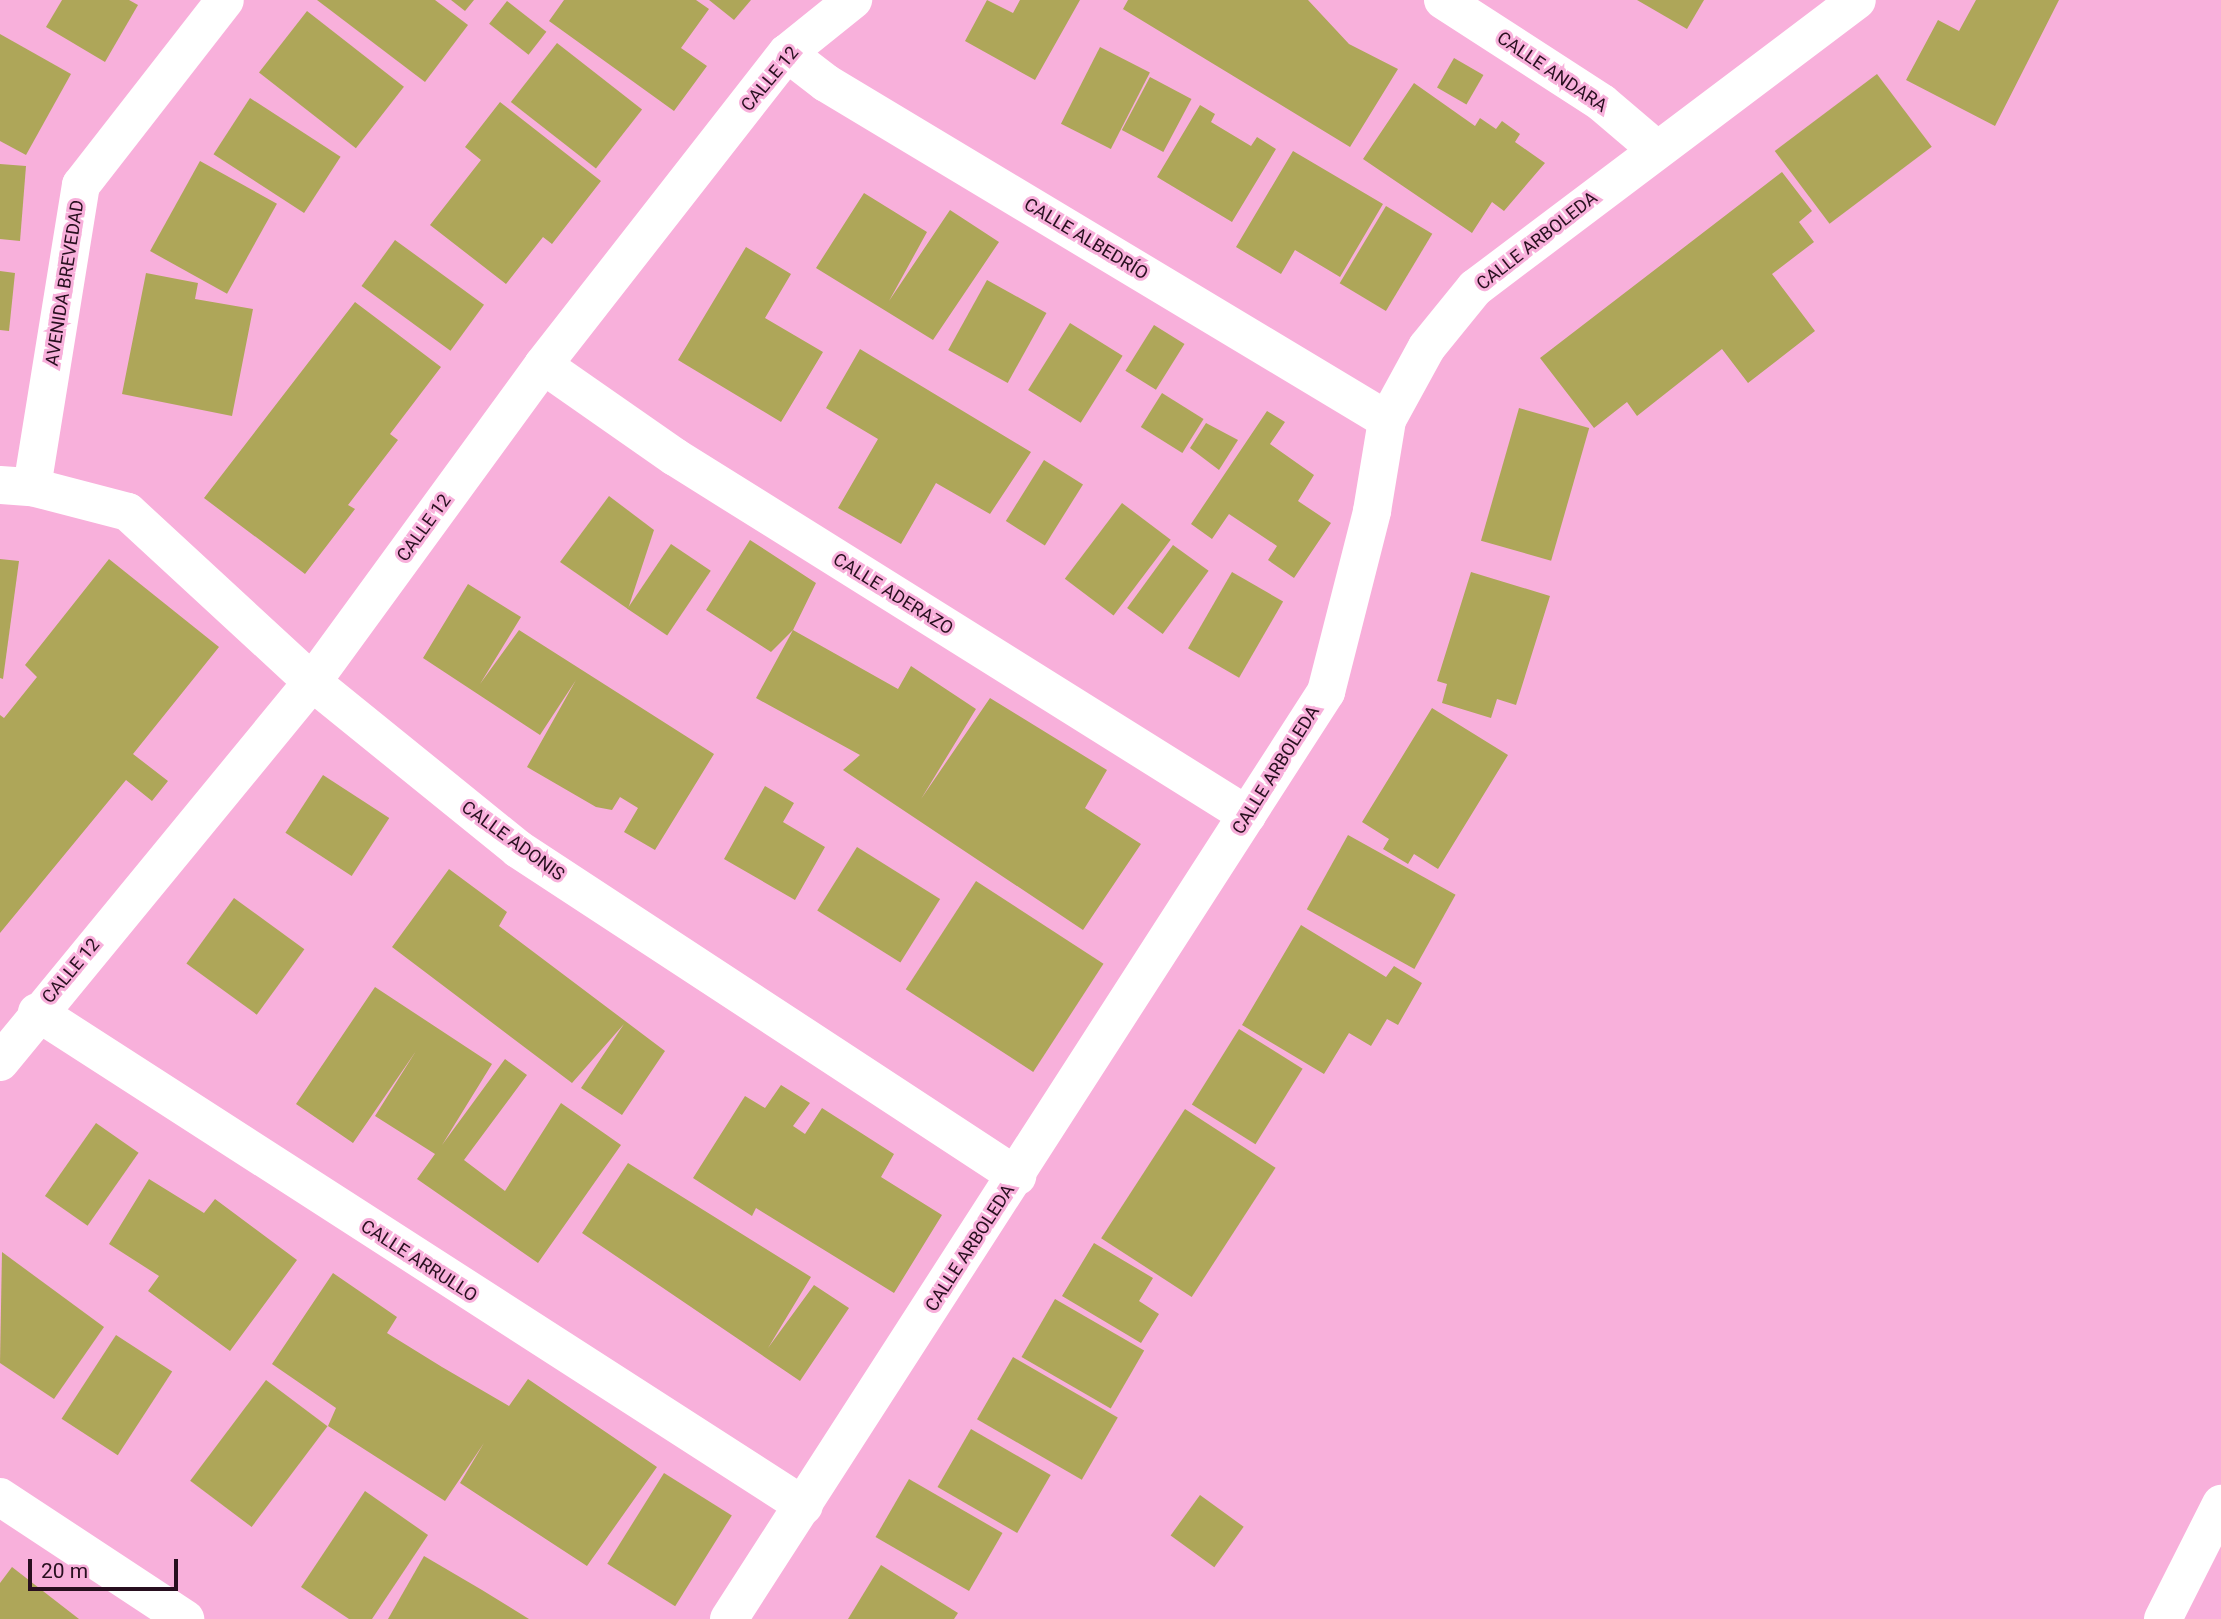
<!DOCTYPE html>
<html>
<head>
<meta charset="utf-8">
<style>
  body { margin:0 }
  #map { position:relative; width:2221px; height:1619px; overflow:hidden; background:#f8b0db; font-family:Roboto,sans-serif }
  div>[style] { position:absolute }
  .building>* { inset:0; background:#aea659; transform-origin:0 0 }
  .minor>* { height:38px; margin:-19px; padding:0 19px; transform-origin:19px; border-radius:19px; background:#fff }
  .highway>* { height:38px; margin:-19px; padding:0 19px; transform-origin:19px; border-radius:19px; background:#fff }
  span { translate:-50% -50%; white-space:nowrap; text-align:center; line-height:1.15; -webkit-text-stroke:6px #f8b0db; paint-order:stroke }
  .street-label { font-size:18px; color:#280f1f }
  .scale { position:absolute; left:28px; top:1559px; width:150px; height:32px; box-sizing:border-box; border:4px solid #280f1f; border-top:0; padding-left:9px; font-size:21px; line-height:24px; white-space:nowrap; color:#280f1f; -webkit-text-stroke:5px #f8b0db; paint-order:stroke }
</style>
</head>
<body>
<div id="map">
  <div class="building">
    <i style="clip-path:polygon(62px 0,129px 0,138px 5px,105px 62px,46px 27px)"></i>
    <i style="clip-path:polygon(317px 0,435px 0,468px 25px,425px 82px)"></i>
    <i style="clip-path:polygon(451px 0,474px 0,465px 11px)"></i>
    <i style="clip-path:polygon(564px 0,696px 0,709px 9px,681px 48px,707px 66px,674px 111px,549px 21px)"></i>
    <i style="clip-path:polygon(709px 0,751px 0,734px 20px)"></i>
    <i style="clip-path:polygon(987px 0,1013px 13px,1020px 0,1080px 0,1035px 80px,965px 41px)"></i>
    <i style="clip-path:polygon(1128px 0,1308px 0,1349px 44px,1398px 69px,1350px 147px,1123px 9px)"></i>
    <i style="clip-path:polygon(1637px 0,1704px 0,1687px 29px)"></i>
    <i style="clip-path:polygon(1976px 0,2059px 0,1995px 126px,1906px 80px,1938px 20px,1959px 31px)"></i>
    <i style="left:507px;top:1px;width:50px;height:29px;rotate:38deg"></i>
    <i style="left:307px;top:11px;width:123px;height:78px;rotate:38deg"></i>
    <i style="clip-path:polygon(0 34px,71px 74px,26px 155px,0 141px)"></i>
    <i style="left:557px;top:43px;width:108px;height:75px;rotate:38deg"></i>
    <i style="left:1100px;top:47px;width:56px;height:86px;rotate:27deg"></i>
    <i style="left:1454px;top:58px;width:34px;height:34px;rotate:30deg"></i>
    <i style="left:1877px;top:74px;width:91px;height:128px;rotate:53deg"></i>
    <i style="left:1150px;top:77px;width:47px;height:60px;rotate:28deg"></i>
    <i style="clip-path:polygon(1414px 83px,1475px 126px,1480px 118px,1496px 129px,1502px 121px,1520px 134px,1515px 142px,1545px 163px,1504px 211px,1492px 202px,1472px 233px,1363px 159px)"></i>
    <i style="left:250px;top:98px;width:108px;height:67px;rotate:33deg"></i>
    <i style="clip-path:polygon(500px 102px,601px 181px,552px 244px,543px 237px,506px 284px,430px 225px,481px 160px,465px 147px)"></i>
    <i style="clip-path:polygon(1200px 105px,1215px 114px,1211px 122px,1251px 146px,1257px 137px,1276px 149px,1232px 222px,1157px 177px)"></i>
    <i style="clip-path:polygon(1293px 151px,1383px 204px,1340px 277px,1295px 250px,1281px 274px,1236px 247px)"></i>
    <i style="left:200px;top:161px;width:88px;height:103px;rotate:29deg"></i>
    <i style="clip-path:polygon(0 164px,26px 166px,20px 241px,0 239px)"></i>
    <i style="clip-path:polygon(1782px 172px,1812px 211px,1799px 222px,1814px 242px,1772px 274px,1815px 331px,1748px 383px,1722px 349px,1637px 416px,1627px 402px,1594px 428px,1540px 358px)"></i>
    <i style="clip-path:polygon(864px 193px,927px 232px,889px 301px,950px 210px,999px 242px,933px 340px,816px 268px)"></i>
    <i style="left:1386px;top:206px;width:54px;height:90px;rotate:31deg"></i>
    <i style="left:395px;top:240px;width:110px;height:57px;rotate:36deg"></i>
    <i style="clip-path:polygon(746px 247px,791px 274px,765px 318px,823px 352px,781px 422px,678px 360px)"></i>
    <i style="clip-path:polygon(0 271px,15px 273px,9px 331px,0 330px)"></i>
    <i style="clip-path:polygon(146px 273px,198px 283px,195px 299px,253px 309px,232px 416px,122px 394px)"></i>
    <i style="left:987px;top:280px;width:68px;height:80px;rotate:29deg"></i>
    <i style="clip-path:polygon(355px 302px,441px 367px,390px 434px,398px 440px,348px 505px,355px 509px,305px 574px,204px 498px)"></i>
    <i style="left:1070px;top:323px;width:62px;height:79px;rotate:32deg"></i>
    <i style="left:1154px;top:325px;width:36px;height:54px;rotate:32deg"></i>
    <i style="clip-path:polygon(860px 349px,1031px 452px,990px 514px,936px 483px,901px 544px,838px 508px,878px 439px,826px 408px)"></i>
    <i style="left:1162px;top:393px;width:49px;height:40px;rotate:32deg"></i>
    <i style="left:1519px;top:408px;width:73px;height:138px;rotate:16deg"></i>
    <i style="clip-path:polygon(1267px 411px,1285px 422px,1270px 444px,1314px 475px,1298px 501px,1331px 523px,1294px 578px,1268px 560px,1277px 546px,1229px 514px,1212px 539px,1191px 524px)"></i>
    <i style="clip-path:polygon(1206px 423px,1238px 440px,1219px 470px,1190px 448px)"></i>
    <i style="left:1044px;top:460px;width:46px;height:72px;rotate:32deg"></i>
    <i style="clip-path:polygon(609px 496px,654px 530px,628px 609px,560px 562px)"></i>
    <i style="left:1122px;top:503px;width:61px;height:95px;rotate:37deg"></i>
    <i style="clip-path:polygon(750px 540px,816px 583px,793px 630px,898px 689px,911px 666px,976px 709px,921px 799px,990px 698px,1107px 770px,1085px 808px,1141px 844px,1083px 930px,843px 770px,860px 755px,756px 698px,793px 630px,771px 652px,706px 610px)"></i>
    <i style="left:671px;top:544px;width:48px;height:78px;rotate:34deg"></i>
    <i style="left:1173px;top:545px;width:44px;height:78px;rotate:36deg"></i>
    <i style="clip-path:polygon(0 559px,19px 561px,3px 679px,0 678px)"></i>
    <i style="clip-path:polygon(109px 559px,219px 647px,133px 754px,168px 781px,152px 801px,126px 780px,0 933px,0 715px,4px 718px,37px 677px,25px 665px)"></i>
    <i style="left:1232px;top:572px;width:59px;height:88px;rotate:30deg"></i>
    <i style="clip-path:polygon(1471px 572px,1550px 596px,1516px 705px,1497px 699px,1491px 718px,1442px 703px,1447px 684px,1437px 681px)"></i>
    <i style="clip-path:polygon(468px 584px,521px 617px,480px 684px,519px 630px,714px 754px,655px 850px,624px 832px,638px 808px,620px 797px,612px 810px,596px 807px,527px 767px,576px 680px,540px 735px,423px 658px)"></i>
    <i style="clip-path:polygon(1432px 708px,1508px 755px,1438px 869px,1414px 854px,1408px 864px,1383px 849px,1389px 839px,1362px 822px)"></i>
    <i style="left:323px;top:775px;width:79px;height:69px;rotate:33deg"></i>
    <i style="clip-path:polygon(765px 786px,794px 803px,783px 822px,825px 847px,795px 900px,724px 859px)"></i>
    <i style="left:1348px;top:835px;width:123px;height:85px;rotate:29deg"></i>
    <i style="left:857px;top:847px;width:98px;height:75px;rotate:32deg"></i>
    <i style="clip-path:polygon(449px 869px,507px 912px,499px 926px,665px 1051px,622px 1115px,581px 1088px,624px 1024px,572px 1083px,392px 947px)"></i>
    <i style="left:976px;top:881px;width:152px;height:129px;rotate:33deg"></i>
    <i style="left:234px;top:898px;width:87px;height:81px;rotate:36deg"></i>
    <i style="clip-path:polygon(1301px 925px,1386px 977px,1394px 966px,1422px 983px,1398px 1025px,1387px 1019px,1371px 1046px,1349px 1033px,1324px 1074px,1242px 1025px)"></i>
    <i style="clip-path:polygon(375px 987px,492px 1064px,442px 1145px,505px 1059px,527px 1075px,464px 1160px,505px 1191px,561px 1103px,621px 1145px,538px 1263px,417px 1179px,435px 1154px,375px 1116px,416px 1051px,353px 1143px,296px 1104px)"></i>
    <i style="left:1239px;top:1029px;width:75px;height:89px;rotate:32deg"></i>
    <i style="clip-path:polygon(781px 1085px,810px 1103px,793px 1126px,805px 1134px,822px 1108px,894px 1154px,881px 1177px,942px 1215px,894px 1293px,756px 1208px,752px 1216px,693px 1178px,745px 1096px,765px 1108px)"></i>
    <i style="left:1185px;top:1109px;width:108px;height:154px;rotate:33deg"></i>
    <i style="left:96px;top:1123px;width:52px;height:89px;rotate:35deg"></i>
    <i style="clip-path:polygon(628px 1163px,811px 1277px,768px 1348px,814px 1285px,849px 1308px,800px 1381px,582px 1233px)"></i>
    <i style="clip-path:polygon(149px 1179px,204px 1213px,215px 1199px,297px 1260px,230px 1351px,148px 1291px,159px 1276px,109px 1244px)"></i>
    <i style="clip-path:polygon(1094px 1243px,1153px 1278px,1139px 1301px,1159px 1314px,1141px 1343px,1062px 1296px)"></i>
    <i style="clip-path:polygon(2px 1252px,104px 1327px,54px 1399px,0 1363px)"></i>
    <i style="clip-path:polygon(333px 1273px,397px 1317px,387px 1333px,442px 1367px,509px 1406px,528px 1379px,657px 1467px,587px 1566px,460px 1483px,484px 1443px,445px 1501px,328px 1426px,336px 1408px,272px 1364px)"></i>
    <i style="left:1055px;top:1299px;width:103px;height:67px;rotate:30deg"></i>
    <i style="left:116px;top:1335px;width:67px;height:100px;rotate:33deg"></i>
    <i style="left:1013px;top:1357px;width:121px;height:72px;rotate:30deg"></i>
    <i style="left:266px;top:1380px;width:77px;height:126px;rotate:37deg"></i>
    <i style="left:971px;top:1429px;width:92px;height:67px;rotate:30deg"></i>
    <i style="left:664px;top:1473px;width:80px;height:107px;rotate:32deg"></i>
    <i style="left:909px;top:1479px;width:108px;height:67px;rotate:30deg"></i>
    <i style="clip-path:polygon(365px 1491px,428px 1535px,372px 1619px,349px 1619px,301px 1587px)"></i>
    <i style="left:1200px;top:1495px;width:54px;height:50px;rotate:36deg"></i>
    <i style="clip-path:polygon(424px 1556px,482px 1590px,529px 1619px,388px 1619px)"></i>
    <i style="clip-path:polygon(881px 1565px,958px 1613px,954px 1619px,848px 1619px)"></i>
    <i style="clip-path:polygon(12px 1567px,79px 1619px,0 1619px,0 1583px)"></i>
  </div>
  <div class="minor">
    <i style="left:1443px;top:0;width:189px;rotate:32.9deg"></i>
    <i style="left:1602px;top:103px;width:71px;rotate:40.4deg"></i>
    <i style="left:787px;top:53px;width:49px;rotate:37.6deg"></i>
    <i style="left:826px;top:83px;width:654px;rotate:30.99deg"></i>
    <i style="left:543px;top:365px;width:161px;rotate:34.9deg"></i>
    <i style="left:675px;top:457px;width:675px;rotate:32.04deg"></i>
    <i style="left:0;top:485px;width:32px;rotate:4deg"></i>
    <i style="left:32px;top:487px;width:99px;rotate:14.6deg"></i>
    <i style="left:128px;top:512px;width:251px;rotate:42.7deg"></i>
    <i style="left:312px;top:682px;width:265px;rotate:39deg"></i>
    <i style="left:518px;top:849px;width:597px;rotate:33.24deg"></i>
    <i style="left:32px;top:487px;width:306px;rotate:-80.8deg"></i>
    <i style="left:81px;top:185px;width:234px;rotate:-52.1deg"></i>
    <i style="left:37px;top:1012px;width:912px;rotate:32.78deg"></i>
    <i style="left:0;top:1062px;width:492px;rotate:-50.6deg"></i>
    <i style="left:312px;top:682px;width:392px;rotate:-53.9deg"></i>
    <i style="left:543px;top:365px;width:396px;rotate:-52deg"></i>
    <i style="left:787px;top:53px;width:85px;rotate:-38.8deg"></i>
    <i style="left:0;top:1497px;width:222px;rotate:33.4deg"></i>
    <i style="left:729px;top:1619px;width:1103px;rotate:-57.22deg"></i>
    <i style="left:1326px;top:692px;width:187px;rotate:-75.7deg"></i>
    <i style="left:1372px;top:511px;width:92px;rotate:-80.6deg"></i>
    <i style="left:1387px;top:420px;width:83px;rotate:-61.3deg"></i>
    <i style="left:1427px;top:347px;width:76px;rotate:-50.9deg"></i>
    <i style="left:1475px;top:288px;width:478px;rotate:-37deg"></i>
  </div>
  <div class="highway">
    <i style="left:2163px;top:1619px;width:129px;rotate:-63.2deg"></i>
  </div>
  <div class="street-label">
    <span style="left:1552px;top:72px;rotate:34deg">CALLE ANDARA</span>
    <span style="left:770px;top:79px;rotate:-50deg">CALLE 12</span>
    <span style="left:1086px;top:239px;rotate:31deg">CALLE ALBEDRÍO</span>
    <span style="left:1537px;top:241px;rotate:-38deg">CALLE ARBOLEDA</span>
    <span style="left:65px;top:283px;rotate:-81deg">AVENIDA BREVEDAD</span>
    <span style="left:424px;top:528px;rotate:-54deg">CALLE 12</span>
    <span style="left:893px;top:594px;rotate:32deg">CALLE ADERAZO</span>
    <span style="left:1276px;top:770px;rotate:-58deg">CALLE ARBOLEDA</span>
    <span style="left:513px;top:841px;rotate:36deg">CALLE ADONIS</span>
    <span style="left:71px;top:971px;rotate:-50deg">CALLE 12</span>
    <span style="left:970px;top:1248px;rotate:-57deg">CALLE ARBOLEDA</span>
    <span style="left:419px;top:1261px;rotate:33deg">CALLE ARRULLO</span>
  </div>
  <div class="scale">20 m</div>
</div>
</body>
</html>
